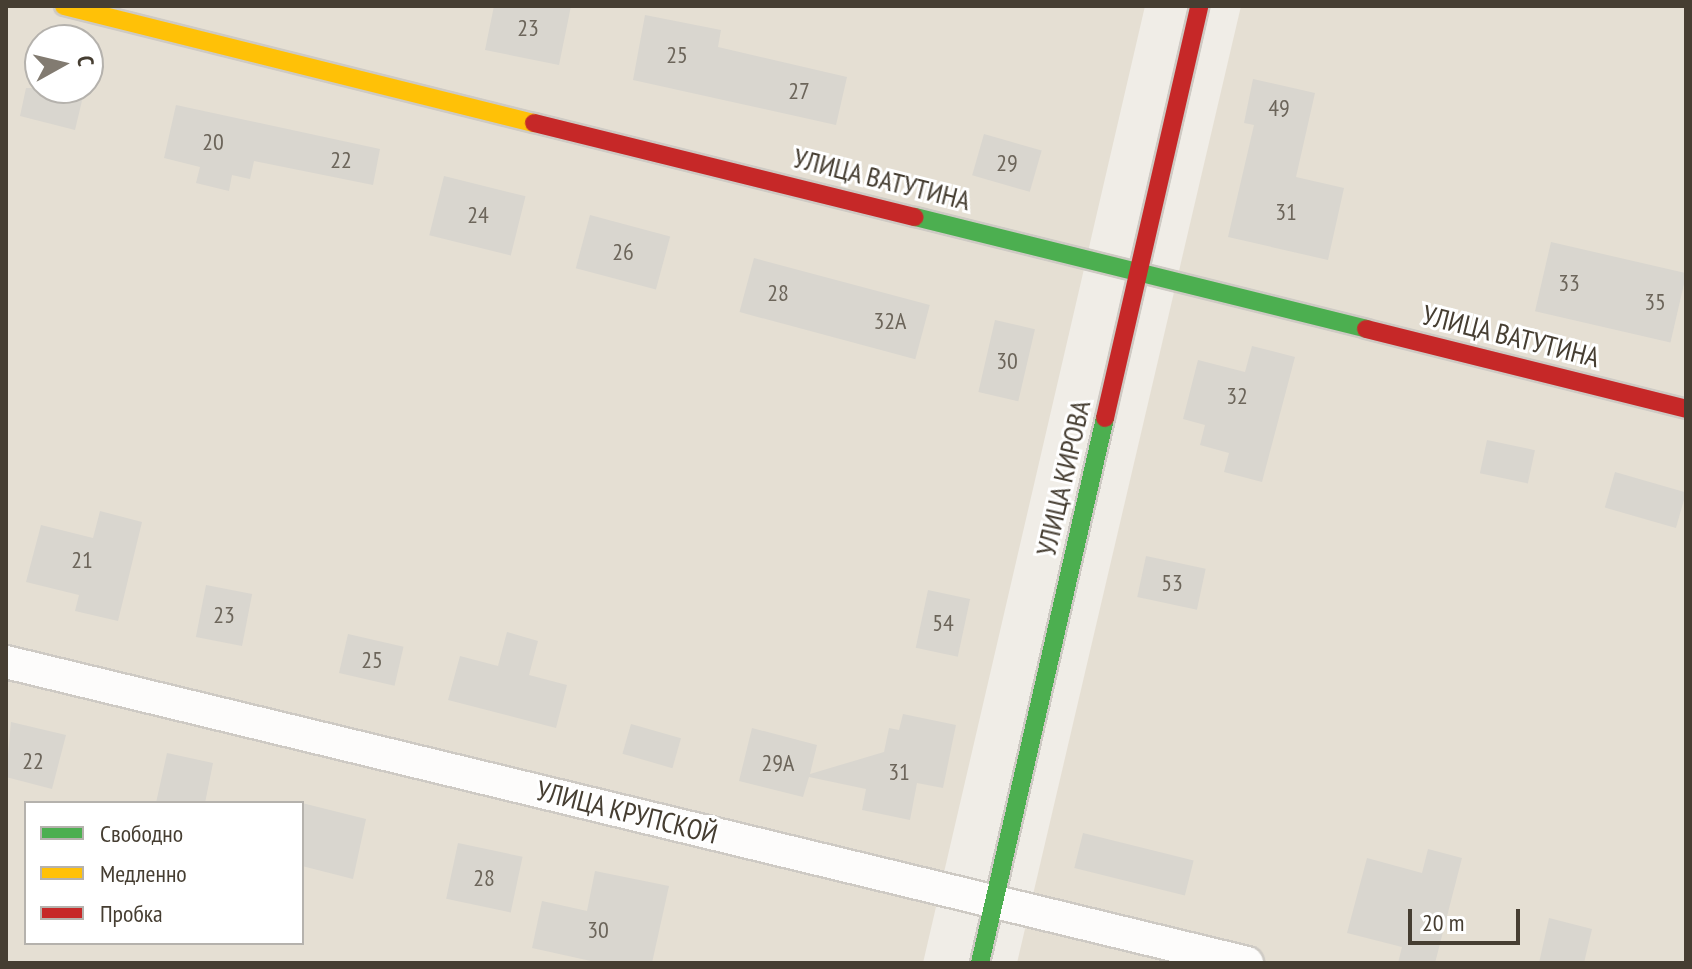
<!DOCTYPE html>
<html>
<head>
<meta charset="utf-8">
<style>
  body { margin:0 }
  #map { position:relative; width:1692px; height:969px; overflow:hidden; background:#f0ede7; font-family:"PT Sans Narrow",sans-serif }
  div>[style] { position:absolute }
  .residential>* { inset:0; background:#e5dfd3 }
  .building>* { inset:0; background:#d9d6cf; transform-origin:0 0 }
  .roads { filter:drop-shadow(2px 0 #cecac4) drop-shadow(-2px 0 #cecac4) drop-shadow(0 2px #cecac4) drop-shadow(0 -2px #cecac4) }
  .street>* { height:32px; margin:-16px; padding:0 16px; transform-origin:16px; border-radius:16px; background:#fdfcfb }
  .fast>* { height:18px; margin:-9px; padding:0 9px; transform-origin:9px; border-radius:9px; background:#4caf50 }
  .slow>* { height:18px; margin:-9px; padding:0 9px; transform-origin:9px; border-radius:9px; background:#ffc107 }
  .jam>* { height:18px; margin:-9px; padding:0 9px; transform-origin:9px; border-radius:9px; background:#c62828 }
  span { translate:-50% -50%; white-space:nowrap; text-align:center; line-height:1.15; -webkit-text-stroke:6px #fff; paint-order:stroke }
  .number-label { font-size:24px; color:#6c655a }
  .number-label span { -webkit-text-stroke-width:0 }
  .street-label { font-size:28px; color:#463e32 }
  .frame { position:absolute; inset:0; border:8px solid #463e32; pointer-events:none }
  .legend { position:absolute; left:24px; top:801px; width:280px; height:144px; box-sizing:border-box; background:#fff; border:2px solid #b5b2ad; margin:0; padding:10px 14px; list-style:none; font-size:24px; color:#463e32 }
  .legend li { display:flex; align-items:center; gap:16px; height:40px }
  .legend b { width:40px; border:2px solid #b5b2ad }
  .north { position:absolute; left:24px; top:24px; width:80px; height:80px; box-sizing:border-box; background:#fff; border:2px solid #b5b2ad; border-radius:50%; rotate:82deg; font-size:22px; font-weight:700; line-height:32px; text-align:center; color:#463e32 }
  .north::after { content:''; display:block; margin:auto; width:28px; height:36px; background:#827b71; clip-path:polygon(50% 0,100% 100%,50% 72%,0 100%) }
  .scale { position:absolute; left:1408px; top:909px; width:112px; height:36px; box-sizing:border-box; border:4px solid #463e32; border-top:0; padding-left:10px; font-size:24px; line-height:28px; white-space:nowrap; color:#463e32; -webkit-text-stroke:6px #fff; paint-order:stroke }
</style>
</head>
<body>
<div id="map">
  <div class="residential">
    <i style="clip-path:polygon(evenodd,6px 6px,1145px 6px,923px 963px,6px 963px,6px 6px,40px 40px,88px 40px,88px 88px,40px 88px,40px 40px,6px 6px,26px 803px,302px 803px,302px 943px,26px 943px,26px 803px)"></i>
    <i style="clip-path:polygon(1241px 6px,1686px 6px,1686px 963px,1017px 963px)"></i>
  </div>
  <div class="building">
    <i style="clip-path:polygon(494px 6px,571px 6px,559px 65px,485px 50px)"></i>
    <i style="clip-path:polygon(645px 15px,721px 30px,718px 47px,847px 77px,836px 125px,633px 80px)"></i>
    <i style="clip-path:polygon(1253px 79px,1315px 93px,1296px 177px,1344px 188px,1328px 260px,1228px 237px,1254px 125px,1244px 123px)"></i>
    <i style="clip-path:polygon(26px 88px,85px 88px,75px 130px,20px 116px)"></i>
    <i style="clip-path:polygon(176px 105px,380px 149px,373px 185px,254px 161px,250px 179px,232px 175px,229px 191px,196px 183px,200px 167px,164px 158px)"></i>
    <i style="left:984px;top:134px;width:60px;height:43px;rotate:16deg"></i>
    <i style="left:444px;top:176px;width:84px;height:61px;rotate:14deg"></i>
    <i style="left:590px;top:215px;width:83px;height:55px;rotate:15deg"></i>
    <i style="left:1551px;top:242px;width:139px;height:71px;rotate:13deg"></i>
    <i style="left:754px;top:258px;width:182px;height:56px;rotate:15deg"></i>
    <i style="left:995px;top:320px;width:41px;height:74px;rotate:13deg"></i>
    <i style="clip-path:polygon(1252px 346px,1295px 357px,1262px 482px,1224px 472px,1229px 453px,1200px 445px,1205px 425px,1183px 419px,1198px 360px,1245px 372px)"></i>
    <i style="left:1487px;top:440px;width:49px;height:34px;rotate:12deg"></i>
    <i style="left:1615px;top:472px;width:74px;height:37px;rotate:16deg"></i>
    <i style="clip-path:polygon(100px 511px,142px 522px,118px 621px,75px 611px,79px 595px,26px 582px,41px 525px,93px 538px)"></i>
    <i style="left:1146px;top:556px;width:61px;height:42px;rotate:12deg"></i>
    <i style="left:206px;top:585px;width:47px;height:53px;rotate:11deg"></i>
    <i style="left:928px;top:590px;width:43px;height:59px;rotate:12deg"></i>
    <i style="clip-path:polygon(507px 632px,538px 641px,529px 675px,567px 685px,556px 728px,448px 700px,460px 656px,498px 666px)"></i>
    <i style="left:348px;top:634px;width:57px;height:40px;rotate:13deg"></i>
    <i style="clip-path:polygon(903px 714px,956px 725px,943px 788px,917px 783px,910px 820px,862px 810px,866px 789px,809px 777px,803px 797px,739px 781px,752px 728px,817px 745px,810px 774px,884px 752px,889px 728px,899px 730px)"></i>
    <i style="clip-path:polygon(11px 722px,66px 735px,52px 789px,6px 777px)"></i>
    <i style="left:631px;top:724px;width:52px;height:31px;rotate:16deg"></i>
    <i style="clip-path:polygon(167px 753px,213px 763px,205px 803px,156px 803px)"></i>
    <i style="clip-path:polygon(302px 803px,366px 819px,353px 879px,302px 866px)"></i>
    <i style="left:1083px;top:833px;width:114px;height:36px;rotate:14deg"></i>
    <i style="left:458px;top:843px;width:66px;height:57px;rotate:12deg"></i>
    <i style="clip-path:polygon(1428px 849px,1462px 858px,1435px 963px,1398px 963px,1402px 947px,1347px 933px,1367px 858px,1422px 873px)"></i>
    <i style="clip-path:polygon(595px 871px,669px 886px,652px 963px,600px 963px,532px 948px,542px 901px,587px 911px)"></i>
    <i style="clip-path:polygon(1549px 918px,1592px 929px,1584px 963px,1539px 963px)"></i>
  </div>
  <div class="roads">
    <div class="street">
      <i style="left:6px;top:662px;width:1277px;rotate:13.63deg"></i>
    </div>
    <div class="fast">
      <i style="left:915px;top:217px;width:465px;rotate:13.9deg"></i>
      <i style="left:980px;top:963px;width:559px;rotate:-77.08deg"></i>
    </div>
    <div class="slow">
      <i style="left:64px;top:6px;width:484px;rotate:14deg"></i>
    </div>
    <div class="jam">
      <i style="left:534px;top:123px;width:392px;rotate:13.9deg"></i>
      <i style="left:1366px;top:329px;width:330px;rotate:14deg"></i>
      <i style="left:1105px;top:418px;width:423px;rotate:-77.1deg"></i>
    </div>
  </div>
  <div class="number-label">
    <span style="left:528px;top:28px">23</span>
    <span style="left:677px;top:55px">25</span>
    <span style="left:799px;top:91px">27</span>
    <span style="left:1279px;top:108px">49</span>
    <span style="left:213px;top:142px">20</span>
    <span style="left:341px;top:160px">22</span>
    <span style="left:1007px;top:163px">29</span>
    <span style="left:1286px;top:212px">31</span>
    <span style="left:478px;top:215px">24</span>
    <span style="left:623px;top:252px">26</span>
    <span style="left:1569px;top:283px">33</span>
    <span style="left:778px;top:293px">28</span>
    <span style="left:1655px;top:302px">35</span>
    <span style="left:890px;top:321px">32А</span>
    <span style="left:1007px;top:361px">30</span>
    <span style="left:1237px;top:396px">32</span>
    <span style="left:82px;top:560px">21</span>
    <span style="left:1172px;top:583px">53</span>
    <span style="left:224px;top:615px">23</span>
    <span style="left:943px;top:623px">54</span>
    <span style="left:372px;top:660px">25</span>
    <span style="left:33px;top:761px">22</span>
    <span style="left:778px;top:763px">29А</span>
    <span style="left:899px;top:772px">31</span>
    <span style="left:484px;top:878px">28</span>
    <span style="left:598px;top:930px">30</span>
  </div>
  <div class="street-label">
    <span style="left:882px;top:179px;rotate:14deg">УЛИЦА ВАТУТИНА</span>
    <span style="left:1511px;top:336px;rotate:14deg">УЛИЦА ВАТУТИНА</span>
    <span style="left:1063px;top:478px;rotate:-77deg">УЛИЦА КИРОВА</span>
    <span style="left:627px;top:812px;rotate:14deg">УЛИЦА КРУПСКОЙ</span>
  </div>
  <div class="frame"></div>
  <ul class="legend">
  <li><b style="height:10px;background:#4caf50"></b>Свободно</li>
  <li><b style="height:10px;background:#ffc107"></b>Медленно</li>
  <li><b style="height:10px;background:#c62828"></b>Пробка</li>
  </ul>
  <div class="north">С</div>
  <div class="scale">20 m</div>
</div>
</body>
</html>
